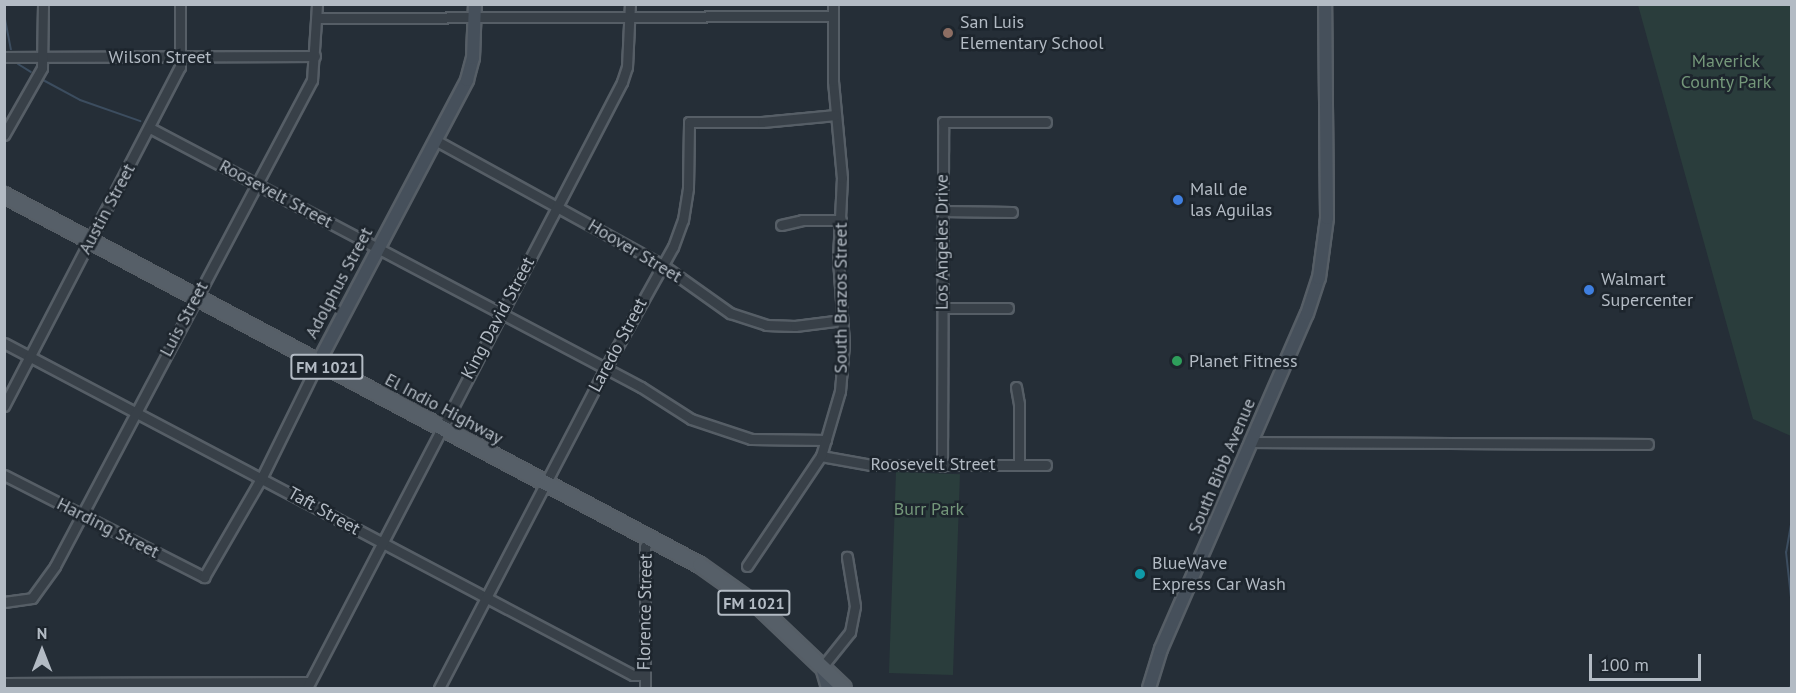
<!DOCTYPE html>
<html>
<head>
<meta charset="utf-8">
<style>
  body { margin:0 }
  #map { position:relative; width:1796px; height:693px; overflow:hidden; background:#252e37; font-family:"PT Sans",sans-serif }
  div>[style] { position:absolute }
  .green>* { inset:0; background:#2a3d3c; transform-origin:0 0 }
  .stream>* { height:2px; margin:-1px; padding:0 1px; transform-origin:1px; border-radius:1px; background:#3c4d5f }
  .roads { filter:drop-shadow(2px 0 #565e66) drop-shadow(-2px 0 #565e66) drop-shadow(0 2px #565e66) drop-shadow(0 -2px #565e66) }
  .street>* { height:9px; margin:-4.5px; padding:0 4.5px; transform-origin:4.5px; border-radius:4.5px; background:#384048 }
  .secondary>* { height:12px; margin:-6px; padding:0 6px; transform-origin:6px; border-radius:6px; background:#46505b }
  .primary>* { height:14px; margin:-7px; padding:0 7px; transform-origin:7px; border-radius:7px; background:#565f68 }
  .dots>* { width:16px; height:16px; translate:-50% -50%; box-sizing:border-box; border:3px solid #1d252d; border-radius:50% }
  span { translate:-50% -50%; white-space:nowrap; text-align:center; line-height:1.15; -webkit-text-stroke:5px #1d252d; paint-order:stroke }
  .shield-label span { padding:2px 4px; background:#1d252d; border:2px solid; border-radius:4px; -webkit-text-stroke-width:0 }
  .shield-label { font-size:16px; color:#b3bbc4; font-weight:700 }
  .poi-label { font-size:18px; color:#b3bbc4 }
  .left { translate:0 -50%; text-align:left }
  .street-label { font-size:18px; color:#b3bbc4 }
  .park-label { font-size:18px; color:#74977a }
  .frame { position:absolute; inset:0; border:6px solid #b3bbc4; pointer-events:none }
  .north { position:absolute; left:12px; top:621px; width:60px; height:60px; -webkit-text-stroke:4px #1d252d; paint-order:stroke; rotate:0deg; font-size:16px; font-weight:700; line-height:24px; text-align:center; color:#b3bbc4 }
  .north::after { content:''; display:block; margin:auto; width:21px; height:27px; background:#b3bbc4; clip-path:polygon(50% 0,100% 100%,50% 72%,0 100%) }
  .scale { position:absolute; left:1589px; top:654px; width:112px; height:27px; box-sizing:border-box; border:3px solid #b3bbc4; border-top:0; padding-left:8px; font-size:18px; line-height:21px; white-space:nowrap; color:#b3bbc4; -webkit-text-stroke:4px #1d252d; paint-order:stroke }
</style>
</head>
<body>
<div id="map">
  <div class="green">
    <i style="clip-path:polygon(1638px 5px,1791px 5px,1791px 436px,1753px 419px)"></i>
    <i style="left:896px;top:472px;width:64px;height:201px;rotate:2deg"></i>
  </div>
  <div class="stream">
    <i style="left:4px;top:14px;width:36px;rotate:79deg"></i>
    <i style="left:18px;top:64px;width:15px;rotate:32deg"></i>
    <i style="left:43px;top:80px;width:42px;rotate:28.4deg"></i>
    <i style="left:80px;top:100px;width:64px;rotate:19.3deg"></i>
    <i style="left:1792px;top:519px;width:34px;rotate:100deg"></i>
    <i style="left:1786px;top:552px;width:54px;rotate:83.7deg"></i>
    <i style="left:1789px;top:688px;width:4px;rotate:-34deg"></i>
  </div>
  <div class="roads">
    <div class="street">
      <i style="left:317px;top:18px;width:516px;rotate:-0.22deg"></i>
      <i style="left:4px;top:57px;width:311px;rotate:-0.2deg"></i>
      <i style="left:150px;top:128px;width:555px;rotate:27.81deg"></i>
      <i style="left:641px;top:387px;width:59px;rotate:32.6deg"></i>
      <i style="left:691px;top:419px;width:63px;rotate:18.4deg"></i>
      <i style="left:751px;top:439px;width:75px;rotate:0.8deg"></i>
      <i style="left:4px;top:135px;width:77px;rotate:-60.4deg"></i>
      <i style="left:42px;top:68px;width:64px;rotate:-89.1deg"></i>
      <i style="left:435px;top:140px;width:258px;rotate:28.8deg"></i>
      <i style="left:661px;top:264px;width:85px;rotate:35.4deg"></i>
      <i style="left:730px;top:313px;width:38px;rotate:18deg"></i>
      <i style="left:766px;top:325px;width:29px;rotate:2deg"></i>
      <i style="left:795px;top:326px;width:48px;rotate:-7.1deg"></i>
      <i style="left:942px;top:211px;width:70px;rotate:0.8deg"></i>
      <i style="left:781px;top:225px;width:22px;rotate:-13deg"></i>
      <i style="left:802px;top:220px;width:39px"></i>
      <i style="left:942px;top:308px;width:66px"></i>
      <i style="left:4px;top:343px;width:711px;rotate:27.83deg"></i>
      <i style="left:633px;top:675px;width:12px"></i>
      <i style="left:1016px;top:387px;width:17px;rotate:80deg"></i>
      <i style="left:1019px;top:404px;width:61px;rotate:90deg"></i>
      <i style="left:4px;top:406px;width:382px;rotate:-62.6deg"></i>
      <i style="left:180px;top:67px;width:63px;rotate:-90deg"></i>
      <i style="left:1252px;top:442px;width:396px;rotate:0.3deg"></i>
      <i style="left:821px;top:456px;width:51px;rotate:10.2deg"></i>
      <i style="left:871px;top:465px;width:175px"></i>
      <i style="left:942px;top:466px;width:344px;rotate:-89.8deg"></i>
      <i style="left:943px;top:122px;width:103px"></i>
      <i style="left:4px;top:475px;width:225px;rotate:27deg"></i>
      <i style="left:204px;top:577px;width:116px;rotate:-59.9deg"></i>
      <i style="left:262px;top:477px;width:127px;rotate:-63.8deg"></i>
      <i style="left:747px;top:566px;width:133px;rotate:-56.1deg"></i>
      <i style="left:821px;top:456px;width:68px;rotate:-73.7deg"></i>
      <i style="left:840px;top:391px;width:48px;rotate:-85.2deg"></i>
      <i style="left:844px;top:343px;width:84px;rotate:-94.1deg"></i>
      <i style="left:838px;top:259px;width:81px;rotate:-87.2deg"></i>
      <i style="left:842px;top:178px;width:97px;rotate:-95.3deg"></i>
      <i style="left:833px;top:81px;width:77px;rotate:-90deg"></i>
      <i style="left:4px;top:602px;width:28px;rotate:-8deg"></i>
      <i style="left:32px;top:598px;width:39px;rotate:-54deg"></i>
      <i style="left:55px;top:566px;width:550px;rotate:-62.13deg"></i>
      <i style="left:312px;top:80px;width:76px;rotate:-86.2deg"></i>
      <i style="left:822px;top:667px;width:45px;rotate:-51.3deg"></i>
      <i style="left:850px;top:632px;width:26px;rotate:-79deg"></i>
      <i style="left:855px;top:606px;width:50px;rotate:-99.3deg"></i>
      <i style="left:4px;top:683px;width:304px;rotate:-0.2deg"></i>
      <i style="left:307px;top:688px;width:683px;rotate:-62.53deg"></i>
      <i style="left:622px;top:82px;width:16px;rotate:-72deg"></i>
      <i style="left:627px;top:67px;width:63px;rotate:-87.3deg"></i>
      <i style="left:439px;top:688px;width:370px;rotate:-62.5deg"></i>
      <i style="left:610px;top:360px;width:129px;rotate:-60.9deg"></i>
      <i style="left:673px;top:247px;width:29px;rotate:-70deg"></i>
      <i style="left:683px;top:220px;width:32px;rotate:-81deg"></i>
      <i style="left:688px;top:188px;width:66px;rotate:-89.1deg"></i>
      <i style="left:689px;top:122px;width:73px"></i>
      <i style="left:762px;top:122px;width:74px;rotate:-5.4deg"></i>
      <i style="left:645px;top:688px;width:141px;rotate:-90deg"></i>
      <i style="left:645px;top:547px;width:10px;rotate:-61deg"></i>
    </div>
    <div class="secondary">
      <i style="left:318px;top:363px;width:320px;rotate:-62.2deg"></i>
      <i style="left:467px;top:80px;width:23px;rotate:-75deg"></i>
      <i style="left:473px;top:58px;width:54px;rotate:-87.9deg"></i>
      <i style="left:822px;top:667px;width:22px;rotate:74deg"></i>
      <i style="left:1149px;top:688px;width:41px;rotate:-72.9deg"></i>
      <i style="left:1161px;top:649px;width:365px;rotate:-66.5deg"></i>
      <i style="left:1307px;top:314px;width:38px;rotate:-72deg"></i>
      <i style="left:1319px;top:278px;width:61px;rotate:-82.4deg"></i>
      <i style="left:1327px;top:218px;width:214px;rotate:-90.5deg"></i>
    </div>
    <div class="primary">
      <i style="left:4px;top:195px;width:788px;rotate:28deg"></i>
      <i style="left:700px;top:565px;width:72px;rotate:35.4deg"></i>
      <i style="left:759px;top:607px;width:117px;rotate:43.6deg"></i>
    </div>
  </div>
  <div class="dots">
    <i style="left:948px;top:33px;background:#8d6e63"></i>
    <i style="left:1178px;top:200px;background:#3f7fe0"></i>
    <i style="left:1589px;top:290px;background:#3f7fe0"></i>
    <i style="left:1177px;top:361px;background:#2e9e5b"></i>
    <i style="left:1140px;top:574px;background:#0f9aa8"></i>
  </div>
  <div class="shield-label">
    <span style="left:327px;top:367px">FM 1021</span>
    <span style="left:754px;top:603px">FM 1021</span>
  </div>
  <div class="poi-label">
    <span class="left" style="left:960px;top:33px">San Luis<br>Elementary School</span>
    <span class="left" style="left:1190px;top:200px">Mall de<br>las Aguilas</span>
    <span class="left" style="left:1601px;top:290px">Walmart<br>Supercenter</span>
    <span class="left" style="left:1189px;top:361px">Planet Fitness</span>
    <span class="left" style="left:1152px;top:574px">BlueWave<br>Express Car Wash</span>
  </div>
  <div class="street-label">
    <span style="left:160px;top:57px">Wilson Street</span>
    <span style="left:276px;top:194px;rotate:28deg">Roosevelt Street</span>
    <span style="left:107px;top:209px;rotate:-62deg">Austin Street</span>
    <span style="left:942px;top:242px;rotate:-90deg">Los Angeles Drive</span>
    <span style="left:635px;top:251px;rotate:31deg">Hoover Street</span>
    <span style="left:339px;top:283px;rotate:-62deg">Adolphus Street</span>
    <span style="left:841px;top:298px;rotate:-90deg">South Brazos Street</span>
    <span style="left:498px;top:318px;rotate:-62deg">King David Street</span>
    <span style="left:184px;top:319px;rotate:-62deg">Luis Street</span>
    <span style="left:618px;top:345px;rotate:-62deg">Laredo Street</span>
    <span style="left:444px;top:409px;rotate:28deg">El Indio Highway</span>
    <span style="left:933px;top:464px">Roosevelt Street</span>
    <span style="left:1222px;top:466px;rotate:-67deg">South Bibb Avenue</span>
    <span style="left:324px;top:511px;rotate:29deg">Taft Street</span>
    <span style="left:108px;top:528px;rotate:27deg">Harding Street</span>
    <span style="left:645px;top:612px;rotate:-89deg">Florence Street</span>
  </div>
  <div class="park-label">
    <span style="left:1726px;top:72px">Maverick<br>County Park</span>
    <span style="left:929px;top:509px">Burr Park</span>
  </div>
  <div class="frame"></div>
  <div class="north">N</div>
  <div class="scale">100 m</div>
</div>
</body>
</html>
